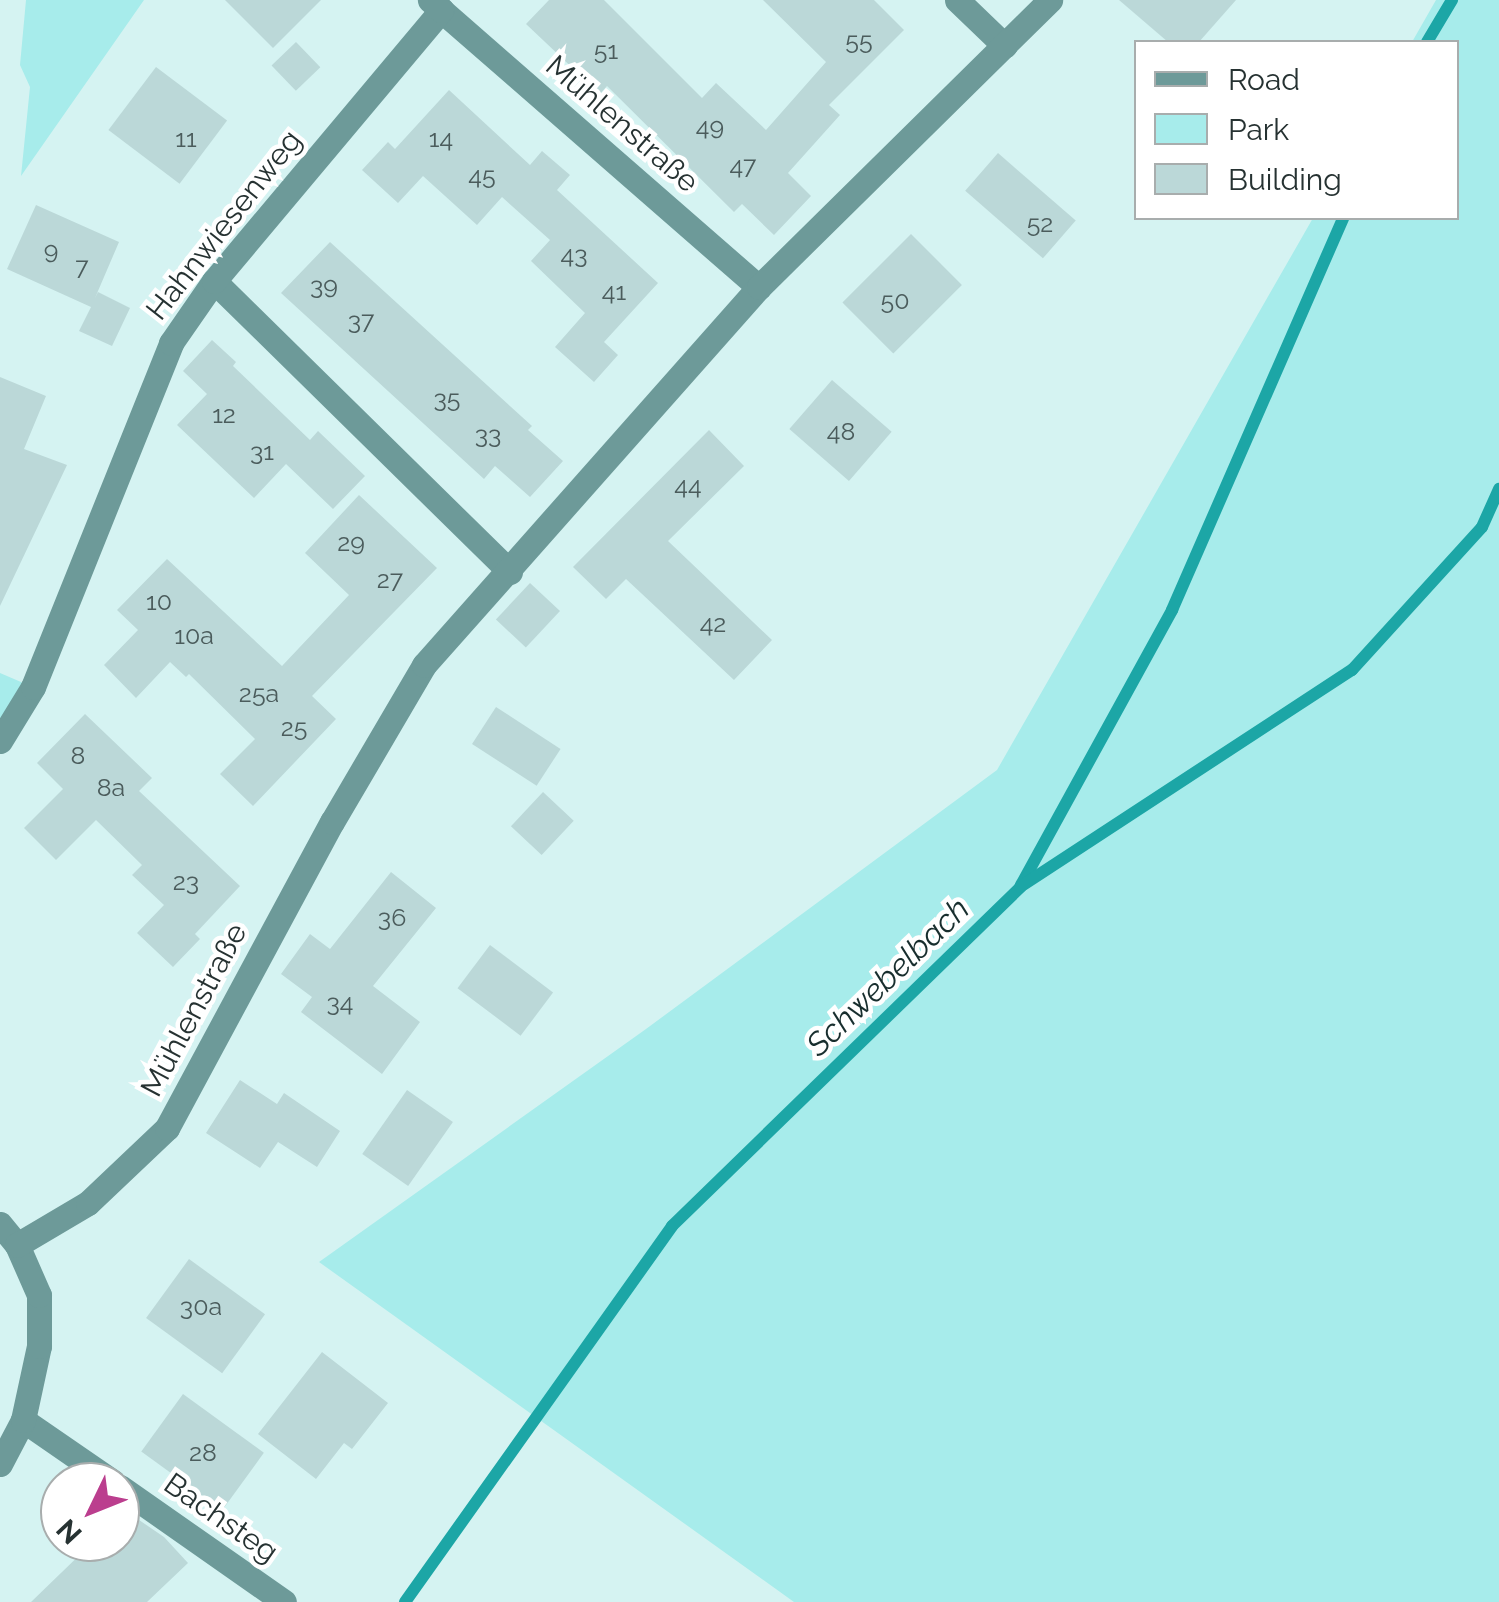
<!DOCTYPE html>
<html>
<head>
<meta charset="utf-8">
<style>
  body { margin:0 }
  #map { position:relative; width:1499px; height:1602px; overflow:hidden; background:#d5f3f2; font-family:Raleway,sans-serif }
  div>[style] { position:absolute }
  .green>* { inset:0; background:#a7eceb }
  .stream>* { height:12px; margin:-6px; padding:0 6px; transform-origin:6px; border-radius:6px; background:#1ca6a6 }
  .building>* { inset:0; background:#bbd8d8; transform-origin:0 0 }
  .minor>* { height:25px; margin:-12.5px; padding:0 12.5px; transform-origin:12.5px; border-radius:12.5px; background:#6d9a99 }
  span { translate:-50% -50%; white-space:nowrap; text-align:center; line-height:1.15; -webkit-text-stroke:9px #fff; paint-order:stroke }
  .number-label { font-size:25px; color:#4b5c5c }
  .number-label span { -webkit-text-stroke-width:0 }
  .street-label { font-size:30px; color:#263232 }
  .water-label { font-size:32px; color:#182e2e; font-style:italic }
  .legend { position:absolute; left:1134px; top:40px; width:325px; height:180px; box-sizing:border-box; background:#fff; border:2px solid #a8adad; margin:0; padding:12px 18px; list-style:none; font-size:30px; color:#263232 }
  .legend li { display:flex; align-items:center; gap:20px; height:50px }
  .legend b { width:50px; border:2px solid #a8adad }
  .north { position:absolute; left:40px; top:1462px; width:100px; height:100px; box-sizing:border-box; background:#fff; border:2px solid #a8adad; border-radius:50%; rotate:227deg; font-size:28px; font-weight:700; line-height:40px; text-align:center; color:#263232 }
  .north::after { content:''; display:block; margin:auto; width:35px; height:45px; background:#bb3e8e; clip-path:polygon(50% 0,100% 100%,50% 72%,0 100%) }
</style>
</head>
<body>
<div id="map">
  <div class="green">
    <i style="clip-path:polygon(26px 0,144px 0,21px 176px,30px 87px,20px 65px)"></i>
    <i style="clip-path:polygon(1436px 0,1499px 0,1499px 1602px,794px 1602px,319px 1262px,646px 1029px,997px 770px,1313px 218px,1456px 218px,1456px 42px,1412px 42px)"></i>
    <i style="clip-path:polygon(0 673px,28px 685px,0 731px)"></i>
  </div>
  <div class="stream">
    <i style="left:1427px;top:42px;width:49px;rotate:-59.2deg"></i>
    <i style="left:1021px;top:885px;width:314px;rotate:-61.2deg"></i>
    <i style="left:1172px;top:610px;width:428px;rotate:-66.4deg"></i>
    <i style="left:405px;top:1602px;width:461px;rotate:-54.6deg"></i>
    <i style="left:672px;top:1226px;width:486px;rotate:-44.2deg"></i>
    <i style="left:1020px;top:887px;width:397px;rotate:-33.2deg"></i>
    <i style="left:1352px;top:670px;width:193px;rotate:-47.7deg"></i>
    <i style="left:1482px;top:527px;width:42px;rotate:-65.9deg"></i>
  </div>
  <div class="building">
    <i style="clip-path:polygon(225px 0,321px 0,273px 48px)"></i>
    <i style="clip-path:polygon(549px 0,604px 0,702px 98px,716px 83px,766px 130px,826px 62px,763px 0,874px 0,904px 30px,829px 105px,840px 115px,788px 173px,811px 196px,774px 235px,742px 204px,734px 212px,607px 86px,600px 94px,526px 24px)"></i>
    <i style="clip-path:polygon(1119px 0,1236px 0,1199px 42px,1168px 42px)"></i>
    <i style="left:296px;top:42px;width:35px;height:34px;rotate:46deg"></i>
    <i style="left:156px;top:67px;width:89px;height:79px;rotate:37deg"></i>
    <i style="clip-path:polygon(449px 90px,530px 165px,542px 151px,570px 175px,557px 190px,658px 283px,604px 342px,618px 355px,594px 382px,555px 347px,585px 313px,531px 261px,550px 240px,502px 197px,477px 225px,423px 176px,398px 203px,362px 170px,388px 142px,395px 149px)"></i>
    <i style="left:998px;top:153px;width:103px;height:50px;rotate:41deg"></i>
    <i style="clip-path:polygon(36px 205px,119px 242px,95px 298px,98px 292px,130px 308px,112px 346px,79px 331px,91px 307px,7px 269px)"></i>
    <i style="left:911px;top:234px;width:72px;height:97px;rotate:45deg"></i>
    <i style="clip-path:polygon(330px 242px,532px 426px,528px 430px,563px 461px,530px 497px,495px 466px,484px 479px,281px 293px)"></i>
    <i style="clip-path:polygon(212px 340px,236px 362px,233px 366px,310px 440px,318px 431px,365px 476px,333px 509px,286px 464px,254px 498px,177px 425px,207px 394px,183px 371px)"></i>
    <i style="clip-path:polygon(0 377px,46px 396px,24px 449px,67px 465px,0 606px)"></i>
    <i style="left:832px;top:380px;width:79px;height:65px;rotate:41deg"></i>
    <i style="clip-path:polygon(709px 430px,744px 466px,668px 541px,772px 640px,734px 680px,626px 579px,606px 599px,573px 567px)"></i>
    <i style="clip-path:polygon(359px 495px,437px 568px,312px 696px,336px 719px,253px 806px,220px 774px,255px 739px,189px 674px,186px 677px,170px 662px,136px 698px,104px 665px,138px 630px,117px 610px,167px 559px,282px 666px,349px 595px,305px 553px)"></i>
    <i style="left:530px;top:583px;width:41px;height:50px;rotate:43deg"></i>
    <i style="left:496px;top:707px;width:77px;height:44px;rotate:33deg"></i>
    <i style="clip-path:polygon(85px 714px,152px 778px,139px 791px,240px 886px,195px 934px,200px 939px,173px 967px,137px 933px,164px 905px,132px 875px,142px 865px,96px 820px,56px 860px,24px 828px,63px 789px,37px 763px)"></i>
    <i style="left:543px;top:792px;width:42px;height:47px;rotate:43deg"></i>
    <i style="clip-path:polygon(391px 872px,436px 908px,373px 986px,420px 1022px,382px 1074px,301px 1012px,312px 997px,281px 974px,310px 934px,330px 949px)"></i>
    <i style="left:490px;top:945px;width:79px;height:54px;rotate:37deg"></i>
    <i style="clip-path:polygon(240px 1080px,277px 1104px,284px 1093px,340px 1131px,317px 1167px,278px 1142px,260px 1168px,206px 1133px)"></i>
    <i style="left:407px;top:1090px;width:56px;height:78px;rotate:35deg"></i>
    <i style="left:189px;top:1259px;width:94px;height:73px;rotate:36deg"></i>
    <i style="clip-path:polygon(322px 1352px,388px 1403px,352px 1449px,344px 1443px,316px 1479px,258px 1434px)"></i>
    <i style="left:183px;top:1394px;width:100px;height:71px;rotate:36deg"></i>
    <i style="clip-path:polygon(120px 1507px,164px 1537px,188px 1563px,147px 1602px,31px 1602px,93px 1542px,120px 1542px)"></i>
  </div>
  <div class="minor">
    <i style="left:957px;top:0;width:66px;rotate:43.8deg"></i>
    <i style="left:441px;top:10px;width:422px;rotate:41.1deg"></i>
    <i style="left:214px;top:281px;width:415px;rotate:44.5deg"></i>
    <i style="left:0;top:741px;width:63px;rotate:-58.6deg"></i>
    <i style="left:33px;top:687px;width:371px;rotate:-68.1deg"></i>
    <i style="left:171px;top:343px;width:75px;rotate:-55.3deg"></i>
    <i style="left:214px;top:281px;width:354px;rotate:-50deg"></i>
    <i style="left:441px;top:10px;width:15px;rotate:-138deg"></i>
    <i style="left:0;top:1224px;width:27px;rotate:51deg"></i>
    <i style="left:23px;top:1420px;width:109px;rotate:34.6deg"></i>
    <i style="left:0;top:1464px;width:50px;rotate:-62.4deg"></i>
    <i style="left:23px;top:1420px;width:76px;rotate:-77.8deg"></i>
    <i style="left:39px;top:1346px;width:51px;rotate:-90deg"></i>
    <i style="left:39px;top:1295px;width:55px;rotate:-113.7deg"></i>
    <i style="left:17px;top:1245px;width:82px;rotate:-30.6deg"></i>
    <i style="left:88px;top:1203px;width:109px;rotate:-43.5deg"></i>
    <i style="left:167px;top:1128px;width:348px;rotate:-61.7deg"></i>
    <i style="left:332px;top:822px;width:182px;rotate:-59.6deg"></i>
    <i style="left:424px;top:665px;width:505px;rotate:-48.45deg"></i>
    <i style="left:759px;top:287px;width:409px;rotate:-44.6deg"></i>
    <i style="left:120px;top:1487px;width:200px;rotate:35deg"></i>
  </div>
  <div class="number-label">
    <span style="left:859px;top:40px">55</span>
    <span style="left:606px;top:50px">51</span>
    <span style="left:710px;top:126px">49</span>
    <span style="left:186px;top:138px">11</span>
    <span style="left:441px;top:138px">14</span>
    <span style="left:743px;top:165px">47</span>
    <span style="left:482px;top:175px">45</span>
    <span style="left:1040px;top:223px">52</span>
    <span style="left:51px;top:250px">9</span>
    <span style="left:574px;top:254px">43</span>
    <span style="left:82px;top:266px">7</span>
    <span style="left:324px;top:285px">39</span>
    <span style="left:614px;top:291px">41</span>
    <span style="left:895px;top:300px">50</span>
    <span style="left:361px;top:320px">37</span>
    <span style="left:447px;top:398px">35</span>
    <span style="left:224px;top:414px">12</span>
    <span style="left:841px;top:431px">48</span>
    <span style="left:488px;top:434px">33</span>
    <span style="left:262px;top:451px">31</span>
    <span style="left:688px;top:485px">44</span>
    <span style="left:351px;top:542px">29</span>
    <span style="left:390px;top:579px">27</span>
    <span style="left:159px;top:601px">10</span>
    <span style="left:713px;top:623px">42</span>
    <span style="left:194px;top:635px">10a</span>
    <span style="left:259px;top:693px">25a</span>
    <span style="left:294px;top:727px">25</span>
    <span style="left:78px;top:755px">8</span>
    <span style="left:111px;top:787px">8a</span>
    <span style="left:186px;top:881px">23</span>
    <span style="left:392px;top:917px">36</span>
    <span style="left:340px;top:1002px">34</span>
    <span style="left:201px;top:1306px">30a</span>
    <span style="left:203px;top:1452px">28</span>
  </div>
  <div class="street-label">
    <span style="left:622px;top:124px;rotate:41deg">Mühlenstraße</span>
    <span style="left:224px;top:225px;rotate:-52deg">Hahnwiesenweg</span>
    <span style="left:194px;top:1010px;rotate:-62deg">Mühlenstraße</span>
    <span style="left:221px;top:1518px;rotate:35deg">Bachsteg</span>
  </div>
  <div class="water-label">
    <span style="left:888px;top:977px;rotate:-44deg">Schwebelbach</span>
  </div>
  <ul class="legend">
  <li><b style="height:12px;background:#6d9a99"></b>Road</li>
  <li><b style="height:28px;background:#a7eceb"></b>Park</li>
  <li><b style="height:28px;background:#bbd8d8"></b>Building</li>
  </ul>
  <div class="north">N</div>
</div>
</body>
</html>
